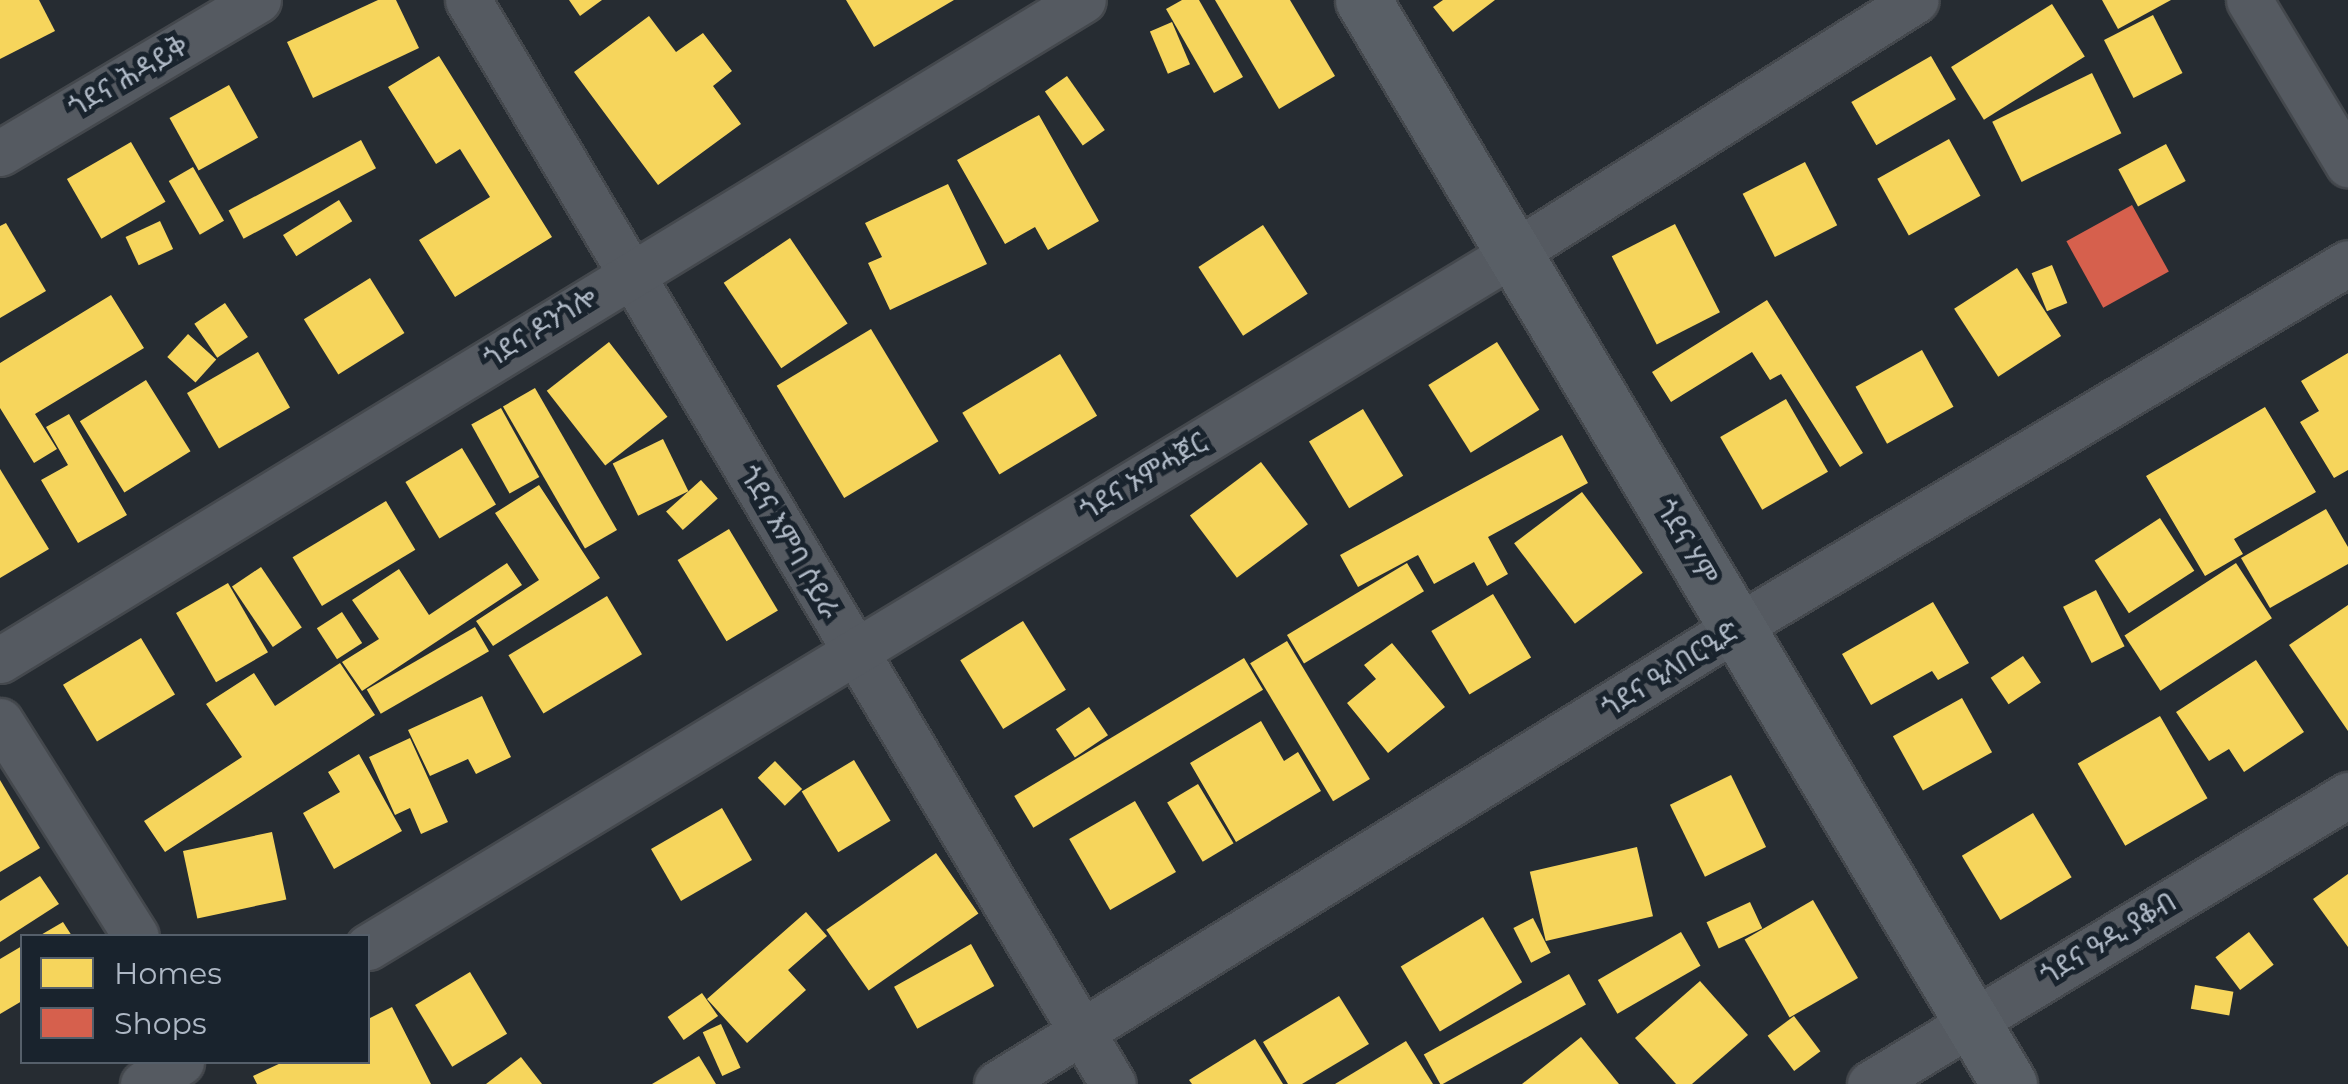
<!DOCTYPE html>
<html>
<head>
<meta charset="utf-8">
<style>
  body { margin:0 }
  #map { position:relative; width:2348px; height:1084px; overflow:hidden; background:#262c32; font-family:Montserrat,"Noto Sans Ethiopic",sans-serif }
  div>[style] { position:absolute }
  .homes>* { inset:0; background:#f6d55c; transform-origin:0 0 }
  .shops>* { inset:0; background:#d6604d; transform-origin:0 0 }
  .roads { filter:drop-shadow(2px 0 #44484d) drop-shadow(-2px 0 #44484d) drop-shadow(0 2px #44484d) drop-shadow(0 -2px #44484d) }
  .street>* { height:45px; margin:-22.5px; padding:0 22.5px; transform-origin:22.5px; border-radius:22.5px; background:#555a61 }
  .secondary>* { height:55px; margin:-27.5px; padding:0 27.5px; transform-origin:27.5px; border-radius:27.5px; background:#595f66 }
  span { translate:-50% -50%; white-space:nowrap; text-align:center; line-height:1.15; -webkit-text-stroke:10px #19232d; paint-order:stroke }
  .street-label { font-size:28px; color:#aeb8c5 }
  .legend { position:absolute; left:20px; top:934px; width:350px; height:130px; box-sizing:border-box; background:#19232d; border:2px solid #555f6a; margin:0; padding:12px 18px; list-style:none; font-size:30px; color:#aeb8c5 }
  .legend li { display:flex; align-items:center; gap:20px; height:50px }
  .legend b { width:50px; border:2px solid #555f6a }
</style>
</head>
<body>
<div id="map">
  <div class="homes">
    <i style="clip-path:polygon(0 0,39px 0,55px 31px,0 59px)"></i>
    <i style="clip-path:polygon(378px 0,396px 0,419px 48px,313px 98px,287px 42px)"></i>
    <i style="clip-path:polygon(569px 0,602px 0,580px 16px)"></i>
    <i style="clip-path:polygon(846px 0,954px 0,874px 47px)"></i>
    <i style="clip-path:polygon(1182px 0,1199px 0,1243px 77px,1214px 93px,1166px 9px)"></i>
    <i style="clip-path:polygon(1215px 0,1290px 0,1335px 76px,1279px 109px)"></i>
    <i style="clip-path:polygon(1443px 0,1495px 0,1453px 32px,1433px 7px)"></i>
    <i style="clip-path:polygon(2102px 0,2171px 0,2118px 29px)"></i>
    <i style="left:2052px;top:4px;width:62px;height:119px;rotate:58deg"></i>
    <i style="left:2153px;top:15px;width:65px;height:55px;rotate:63deg"></i>
    <i style="clip-path:polygon(649px 16px,676px 52px,703px 33px,732px 71px,713px 86px,741px 124px,658px 185px,574px 72px)"></i>
    <i style="left:1172px;top:22px;width:46px;height:24px;rotate:67deg"></i>
    <i style="clip-path:polygon(439px 56px,552px 237px,455px 297px,419px 240px,490px 197px,460px 149px,436px 164px,388px 87px)"></i>
    <i style="left:1931px;top:56px;width:50px;height:92px;rotate:60deg"></i>
    <i style="left:2092px;top:73px;width:67px;height:111px;rotate:64deg"></i>
    <i style="left:1067px;top:76px;width:66px;height:27px;rotate:55deg"></i>
    <i style="left:229px;top:85px;width:60px;height:68px;rotate:61deg"></i>
    <i style="clip-path:polygon(1039px 115px,1099px 221px,1048px 250px,1035px 227px,1005px 244px,957px 160px)"></i>
    <i style="left:1949px;top:139px;width:65px;height:82px;rotate:61deg"></i>
    <i style="left:361px;top:140px;width:32px;height:150px;rotate:62deg"></i>
    <i style="left:131px;top:142px;width:69px;height:74px;rotate:60deg"></i>
    <i style="left:2166px;top:144px;width:42px;height:54px;rotate:62deg"></i>
    <i style="left:1805px;top:162px;width:71px;height:70px;rotate:63deg"></i>
    <i style="left:193px;top:167px;width:62px;height:28px;rotate:60deg"></i>
    <i style="clip-path:polygon(948px 184px,987px 264px,890px 310px,868px 263px,882px 257px,865px 223px)"></i>
    <i style="left:339px;top:200px;width:25px;height:66px;rotate:58deg"></i>
    <i style="left:160px;top:221px;width:31px;height:38px;rotate:65deg"></i>
    <i style="clip-path:polygon(6px 223px,46px 291px,0 318px,0 226px)"></i>
    <i style="left:1675px;top:224px;width:99px;height:71px;rotate:63deg"></i>
    <i style="left:1263px;top:225px;width:82px;height:77px;rotate:57deg"></i>
    <i style="left:790px;top:238px;width:103px;height:80px;rotate:56deg"></i>
    <i style="left:2052px;top:265px;width:41px;height:22px;rotate:68deg"></i>
    <i style="left:2017px;top:268px;width:81px;height:75px;rotate:57deg"></i>
    <i style="left:370px;top:278px;width:65px;height:78px;rotate:58deg"></i>
    <i style="clip-path:polygon(111px 295px,144px 348px,35px 414px,57px 449px,34px 463px,0 408px,0 363px)"></i>
    <i style="clip-path:polygon(1767px 300px,1863px 453px,1840px 467px,1781px 374px,1770px 380px,1752px 352px,1671px 402px,1652px 372px)"></i>
    <i style="left:225px;top:303px;width:41px;height:37px;rotate:56deg"></i>
    <i style="left:871px;top:329px;width:131px;height:110px;rotate:59deg"></i>
    <i style="left:188px;top:334px;width:38px;height:31px;rotate:42deg"></i>
    <i style="left:609px;top:342px;width:95px;height:79px;rotate:52deg"></i>
    <i style="left:1497px;top:342px;width:80px;height:81px;rotate:58deg"></i>
    <i style="left:1922px;top:350px;width:65px;height:76px;rotate:61deg"></i>
    <i style="left:258px;top:352px;width:64px;height:82px;rotate:60deg"></i>
    <i style="clip-path:polygon(2348px 353px,2348px 470px,2334px 478px,2300px 422px,2319px 411px,2301px 381px)"></i>
    <i style="left:1060px;top:354px;width:72px;height:114px;rotate:59deg"></i>
    <i style="left:146px;top:380px;width:84px;height:78px;rotate:58deg"></i>
    <i style="left:535px;top:388px;width:164px;height:37px;rotate:60deg"></i>
    <i style="left:1786px;top:399px;width:84px;height:76px;rotate:60deg"></i>
    <i style="clip-path:polygon(2265px 407px,2316px 492px,2234px 539px,2243px 554px,2205px 576px,2146px 476px)"></i>
    <i style="left:501px;top:408px;width:79px;height:34px;rotate:61deg"></i>
    <i style="left:1363px;top:409px;width:78px;height:63px;rotate:59deg"></i>
    <i style="clip-path:polygon(69px 414px,127px 515px,78px 543px,41px 480px,68px 465px,46px 427px)"></i>
    <i style="clip-path:polygon(1562px 435px,1588px 483px,1488px 537px,1508px 574px,1487px 586px,1474px 562px,1434px 584px,1418px 555px,1358px 587px,1340px 555px)"></i>
    <i style="left:663px;top:439px;width:58px;height:56px;rotate:64deg"></i>
    <i style="left:462px;top:448px;width:66px;height:66px;rotate:59deg"></i>
    <i style="left:1261px;top:462px;width:78px;height:89px;rotate:53deg"></i>
    <i style="clip-path:polygon(0 469px,49px 549px,0 578px)"></i>
    <i style="left:701px;top:480px;width:25px;height:47px;rotate:48deg"></i>
    <i style="clip-path:polygon(539px 485px,600px 578px,493px 646px,476px 621px,539px 580px,495px 513px)"></i>
    <i style="left:1582px;top:492px;width:101px;height:85px;rotate:53deg"></i>
    <i style="left:386px;top:501px;width:57px;height:109px;rotate:59deg"></i>
    <i style="clip-path:polygon(2326px 509px,2348px 547px,2348px 564px,2270px 608px,2241px 558px)"></i>
    <i style="left:2160px;top:518px;width:63px;height:78px;rotate:57deg"></i>
    <i style="left:729px;top:529px;width:95px;height:60px;rotate:59deg"></i>
    <i style="clip-path:polygon(507px 563px,522px 585px,362px 691px,342px 662px,379px 639px,352px 600px,399px 569px,429px 615px)"></i>
    <i style="left:1407px;top:563px;width:33px;height:140px;rotate:59deg"></i>
    <i style="left:2236px;top:563px;width:66px;height:133px;rotate:57deg"></i>
    <i style="left:261px;top:567px;width:73px;height:35px;rotate:56deg"></i>
    <i style="left:228px;top:583px;width:80px;height:60px;rotate:60deg"></i>
    <i style="left:2096px;top:590px;width:63px;height:37px;rotate:63deg"></i>
    <i style="left:1493px;top:594px;width:74px;height:72px;rotate:59deg"></i>
    <i style="left:607px;top:596px;width:68px;height:115px;rotate:59deg"></i>
    <i style="clip-path:polygon(1933px 602px,1969px 663px,1938px 680px,1932px 671px,1871px 705px,1842px 654px)"></i>
    <i style="clip-path:polygon(2348px 605px,2348px 731px,2289px 645px)"></i>
    <i style="left:342px;top:612px;width:37px;height:30px;rotate:57deg"></i>
    <i style="left:1023px;top:621px;width:81px;height:74px;rotate:58deg"></i>
    <i style="left:475px;top:627px;width:28px;height:125px;rotate:60deg"></i>
    <i style="left:141px;top:638px;width:66px;height:91px;rotate:59deg"></i>
    <i style="left:1287px;top:641px;width:161px;height:43px;rotate:59deg"></i>
    <i style="clip-path:polygon(1392px 643px,1445px 707px,1388px 753px,1347px 703px,1376px 679px,1364px 665px)"></i>
    <i style="left:2023px;top:656px;width:32px;height:39px;rotate:56deg"></i>
    <i style="left:1244px;top:658px;width:37px;height:268px;rotate:59deg"></i>
    <i style="clip-path:polygon(2256px 660px,2304px 732px,2244px 772px,2229px 749px,2209px 761px,2176px 712px)"></i>
    <i style="clip-path:polygon(340px 663px,375px 715px,165px 852px,144px 821px,242px 757px,206px 704px,254px 673px,275px 706px)"></i>
    <i style="clip-path:polygon(482px 696px,511px 757px,476px 774px,468px 759px,430px 776px,408px 730px)"></i>
    <i style="left:1962px;top:698px;width:62px;height:79px;rotate:61deg"></i>
    <i style="left:1089px;top:707px;width:34px;height:40px;rotate:56deg"></i>
    <i style="left:2160px;top:716px;width:95px;height:95px;rotate:60deg"></i>
    <i style="clip-path:polygon(1261px 721px,1284px 761px,1298px 752px,1321px 791px,1236px 842px,1190px 763px)"></i>
    <i style="clip-path:polygon(410px 738px,448px 822px,421px 834px,410px 808px,395px 815px,369px 757px)"></i>
    <i style="clip-path:polygon(359px 754px,402px 831px,334px 869px,303px 813px,340px 792px,328px 772px)"></i>
    <i style="left:854px;top:760px;width:71px;height:61px;rotate:59deg"></i>
    <i style="left:775px;top:761px;width:39px;height:24px;rotate:46deg"></i>
    <i style="left:1731px;top:775px;width:80px;height:68px;rotate:64deg"></i>
    <i style="clip-path:polygon(0 780px,40px 848px,0 872px)"></i>
    <i style="left:1198px;top:784px;width:69px;height:36px;rotate:59deg"></i>
    <i style="left:1135px;top:801px;width:82px;height:76px;rotate:60deg"></i>
    <i style="left:722px;top:808px;width:60px;height:82px;rotate:60deg"></i>
    <i style="left:2033px;top:813px;width:75px;height:83px;rotate:59deg"></i>
    <i style="left:272px;top:832px;width:69px;height:91px;rotate:78deg"></i>
    <i style="left:1637px;top:847px;width:71px;height:110px;rotate:77deg"></i>
    <i style="left:936px;top:853px;width:74px;height:134px;rotate:55deg"></i>
    <i style="clip-path:polygon(2348px 874px,2348px 947px,2313px 899px)"></i>
    <i style="clip-path:polygon(40px 876px,59px 904px,0 942px,0 901px)"></i>
    <i style="left:1813px;top:900px;width:90px;height:79px;rotate:60deg"></i>
    <i style="left:1750px;top:902px;width:29px;height:48px;rotate:65deg"></i>
    <i style="clip-path:polygon(806px 912px,827px 936px,788px 970px,806px 990px,747px 1043px,707px 999px)"></i>
    <i style="left:1483px;top:917px;width:76px;height:96px;rotate:59deg"></i>
    <i style="left:1533px;top:918px;width:39px;height:22px;rotate:63deg"></i>
    <i style="clip-path:polygon(63px 922px,72px 936px,39px 936px)"></i>
    <i style="left:1681px;top:932px;width:39px;height:96px;rotate:60deg"></i>
    <i style="left:2249px;top:932px;width:41px;height:42px;rotate:53deg"></i>
    <i style="left:971px;top:944px;width:48px;height:88px;rotate:61deg"></i>
    <i style="clip-path:polygon(22px 946px,22px 1001px,0 1014px,0 959px)"></i>
    <i style="left:470px;top:972px;width:72px;height:64px;rotate:59deg"></i>
    <i style="left:1569px;top:974px;width:35px;height:166px;rotate:61deg"></i>
    <i style="clip-path:polygon(1700px 981px,1748px 1035px,1692px 1084px,1676px 1084px,1635px 1038px)"></i>
    <i style="left:2195px;top:985px;width:39px;height:24px;rotate:10deg"></i>
    <i style="left:702px;top:993px;width:28px;height:42px;rotate:55deg"></i>
    <i style="clip-path:polygon(1339px 996px,1369px 1044px,1302px 1084px,1288px 1084px,1263px 1042px)"></i>
    <i style="clip-path:polygon(392px 1007px,431px 1084px,257px 1084px,253px 1076px,283px 1062px,368px 1062px,368px 1019px)"></i>
    <i style="left:1794px;top:1016px;width:44px;height:33px;rotate:53deg"></i>
    <i style="left:721px;top:1024px;width:48px;height:20px;rotate:66deg"></i>
    <i style="clip-path:polygon(1581px 1037px,1619px 1084px,1522px 1084px)"></i>
    <i style="clip-path:polygon(1255px 1039px,1283px 1084px,1192px 1084px,1189px 1080px)"></i>
    <i style="clip-path:polygon(1406px 1041px,1433px 1084px,1335px 1084px)"></i>
    <i style="clip-path:polygon(699px 1056px,716px 1084px,652px 1084px)"></i>
    <i style="clip-path:polygon(521px 1057px,542px 1084px,486px 1084px)"></i>
  </div>
  <div class="shops">
    <i style="left:2132px;top:205px;width:76px;height:75px;rotate:61deg"></i>
  </div>
  <div class="roads">
    <div class="street">
      <i style="left:468px;top:0;width:1261px;rotate:59.25deg"></i>
      <i style="left:2249px;top:0;width:192px;rotate:58.9deg"></i>
      <i style="left:0;top:153px;width:300px;rotate:-30.7deg"></i>
      <i style="left:0;top:660px;width:1268px;rotate:-31.36deg"></i>
      <i style="left:0;top:721px;width:254px;rotate:57.7deg"></i>
      <i style="left:368px;top:947px;width:1343px;rotate:-31.21deg"></i>
      <i style="left:1517px;top:251px;width:471px;rotate:-32.2deg"></i>
      <i style="left:143px;top:1084px;width:44px;rotate:-30.1deg"></i>
      <i style="left:997px;top:1084px;width:870px;rotate:-31.7deg"></i>
      <i style="left:1737px;top:627px;width:711px;rotate:-30.78deg"></i>
      <i style="left:1870px;top:1084px;width:559px;rotate:-31.16deg"></i>
    </div>
    <div class="secondary">
      <i style="left:1363px;top:0;width:1262px;rotate:59.21deg"></i>
    </div>
  </div>
  <div class="street-label">
    <span style="left:128px;top:76px;rotate:-30deg">ጎደና ሕዳይቅ</span>
    <span style="left:540px;top:327px;rotate:-32deg">ጎደና ዶንጎሎ</span>
    <span style="left:1143px;top:476px;rotate:-31deg">ጎደና ኦምሓጀር</span>
    <span style="left:790px;top:542px;rotate:60deg">ጎደና እምባ ሶይራ</span>
    <span style="left:1687px;top:542px;rotate:60deg">ጎደና ሃም</span>
    <span style="left:1670px;top:669px;rotate:-32deg">ጎደና ዒላበርዒድ</span>
    <span style="left:2108px;top:938px;rotate:-31deg">ጎደና ዓዲ ያቆብ</span>
  </div>
  <ul class="legend">
  <li><b style="height:28px;background:#f6d55c"></b>Homes</li>
  <li><b style="height:28px;background:#d6604d"></b>Shops</li>
  </ul>
</div>
</body>
</html>
